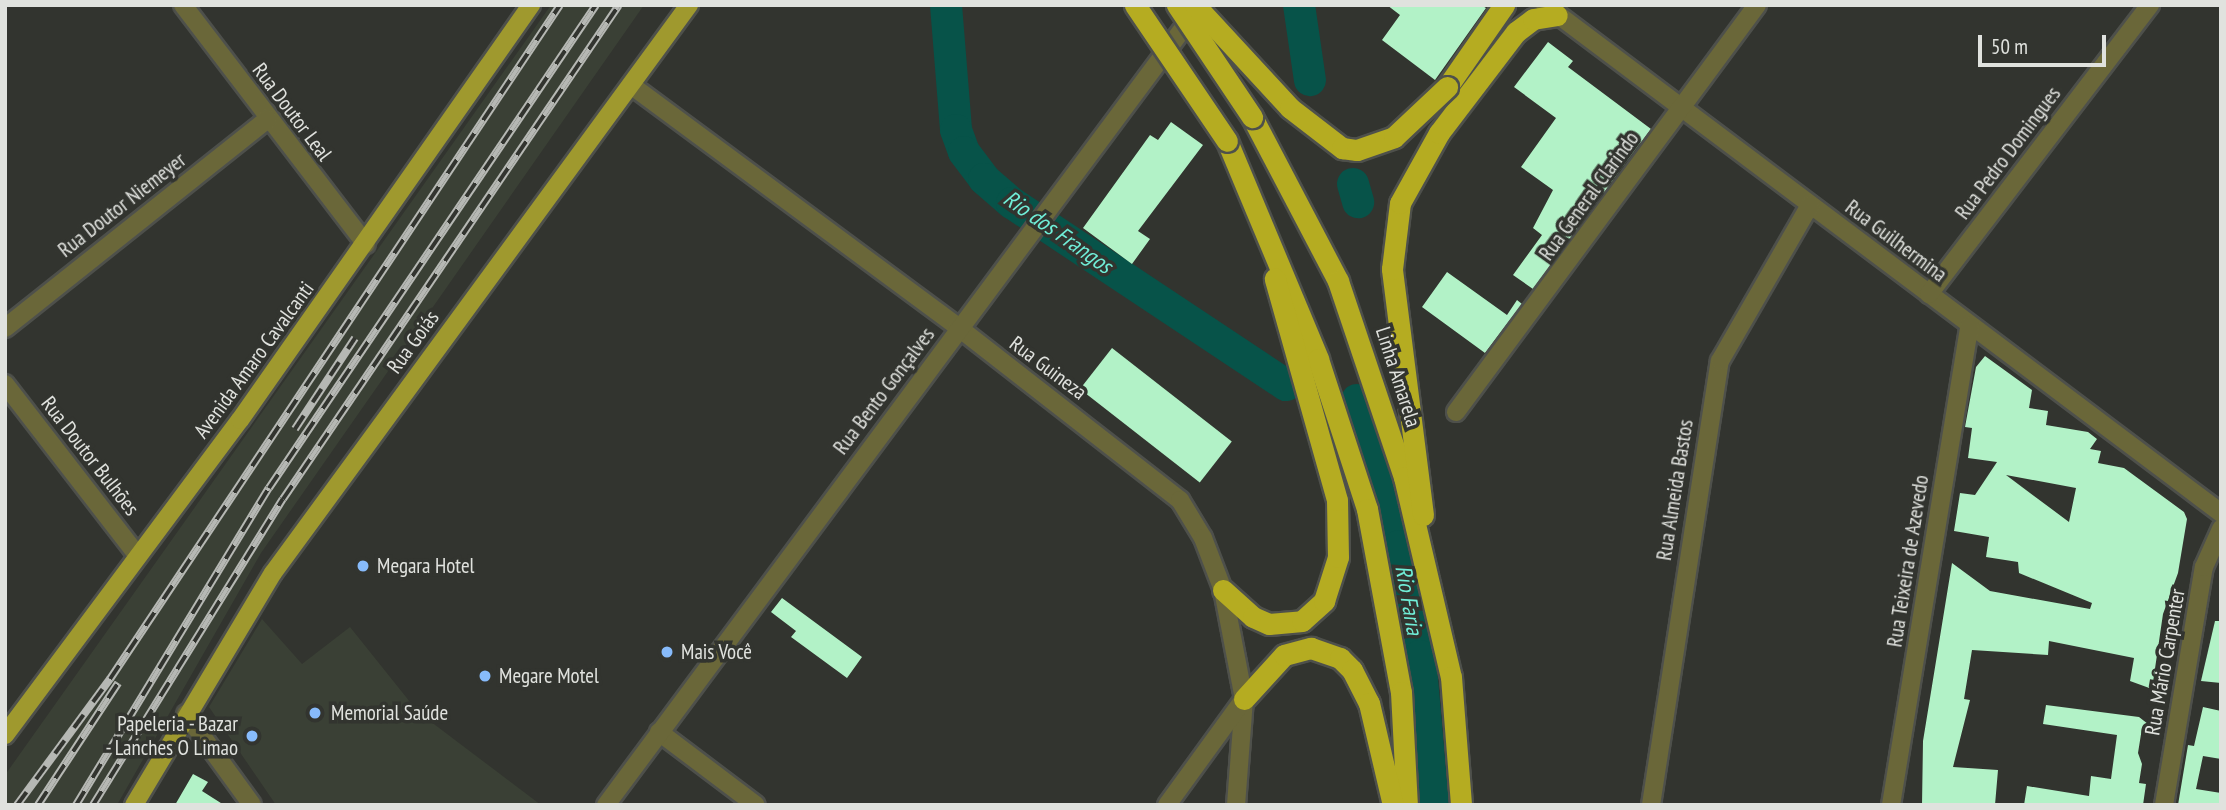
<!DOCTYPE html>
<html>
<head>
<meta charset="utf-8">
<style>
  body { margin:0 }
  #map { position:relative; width:2226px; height:810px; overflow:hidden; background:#32342f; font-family:"PT Sans Narrow",sans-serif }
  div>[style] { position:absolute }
  .built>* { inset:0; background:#3a4035 }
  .river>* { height:32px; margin:-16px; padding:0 16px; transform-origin:16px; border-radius:16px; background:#075349 }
  .building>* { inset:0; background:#b2f2c7; transform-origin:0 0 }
  .roads { filter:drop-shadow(2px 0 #4e504b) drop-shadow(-2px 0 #4e504b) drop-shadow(0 2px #4e504b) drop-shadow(0 -2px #4e504b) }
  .minor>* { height:18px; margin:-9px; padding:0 9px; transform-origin:9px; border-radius:9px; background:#6a6739 }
  .major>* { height:18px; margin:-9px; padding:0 9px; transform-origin:9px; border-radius:9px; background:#9f992e }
  .highway>* { height:21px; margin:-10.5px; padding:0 10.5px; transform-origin:10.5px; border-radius:10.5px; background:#b5ac21 }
  .rail>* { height:8px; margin-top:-4px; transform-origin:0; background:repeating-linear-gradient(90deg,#32342f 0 16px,#b6b8b4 0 32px); box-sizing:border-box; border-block:2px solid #b6b8b4 }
  .bridges { filter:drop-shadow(2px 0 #4e504b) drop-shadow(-2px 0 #4e504b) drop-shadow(0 2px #4e504b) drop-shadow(0 -2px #4e504b) }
  .highway-bridge>* { height:21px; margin:-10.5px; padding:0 10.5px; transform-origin:10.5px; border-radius:10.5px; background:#b5ac21 }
  .dots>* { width:19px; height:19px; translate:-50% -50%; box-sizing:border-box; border:4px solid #32342f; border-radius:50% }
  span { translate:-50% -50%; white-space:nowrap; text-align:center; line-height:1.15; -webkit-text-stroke:7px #32342f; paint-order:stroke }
  .street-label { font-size:21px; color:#e0e2de }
  .poi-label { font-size:21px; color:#e0e2de }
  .left { translate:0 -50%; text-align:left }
  .right { translate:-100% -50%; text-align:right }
  .water-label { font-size:23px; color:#70edd7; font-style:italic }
  .frame { position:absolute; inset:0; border:7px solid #e0e2de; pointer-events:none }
  .scale { position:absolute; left:1978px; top:35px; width:128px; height:32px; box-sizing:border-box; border:4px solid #e0e2de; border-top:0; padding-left:9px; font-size:21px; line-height:24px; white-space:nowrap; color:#e0e2de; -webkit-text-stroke:5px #32342f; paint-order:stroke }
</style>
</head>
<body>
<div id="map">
  <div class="built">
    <i style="clip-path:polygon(551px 5px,644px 5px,261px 553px,117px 805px,5px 805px,5px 775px)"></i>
    <i style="clip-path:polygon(262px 619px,302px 664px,350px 627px,418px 712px,541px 805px,276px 805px,209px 707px)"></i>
  </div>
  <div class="river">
    <i style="left:946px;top:5px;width:125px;rotate:85.4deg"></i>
    <i style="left:956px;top:130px;width:23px;rotate:70deg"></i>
    <i style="left:964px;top:152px;width:34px;rotate:53deg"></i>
    <i style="left:984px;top:179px;width:37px;rotate:41deg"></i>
    <i style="left:1012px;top:203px;width:329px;rotate:33.6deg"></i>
    <i style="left:1299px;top:5px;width:76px;rotate:81.7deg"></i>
    <i style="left:1353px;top:184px;width:19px;rotate:74deg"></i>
    <i style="left:1357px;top:400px;width:152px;rotate:74deg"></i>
    <i style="left:1399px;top:546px;width:112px;rotate:79.2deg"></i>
    <i style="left:1420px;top:656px;width:150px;rotate:85deg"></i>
  </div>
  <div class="building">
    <i style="clip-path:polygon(1387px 5px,1481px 5px,1486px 8px,1435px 80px,1382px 40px,1400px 15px)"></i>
    <i style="clip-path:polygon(1548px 42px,1573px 61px,1568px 67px,1651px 129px,1533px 289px,1513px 275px,1542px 235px,1533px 228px,1553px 190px,1521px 167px,1556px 118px,1514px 87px)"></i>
    <i style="clip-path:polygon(1171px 122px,1203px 145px,1138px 231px,1150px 239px,1132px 264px,1083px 228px,1150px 135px,1158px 140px)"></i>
    <i style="clip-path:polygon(1447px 272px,1507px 315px,1517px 300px,1522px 304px,1485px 353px,1422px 307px)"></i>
    <i style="left:1112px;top:348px;width:152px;height:52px;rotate:38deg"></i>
    <i style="clip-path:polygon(evenodd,1985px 356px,2032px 390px,2029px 408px,2048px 411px,2046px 425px,2088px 432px,2097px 439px,2090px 449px,2101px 451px,2098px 463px,2124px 468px,2184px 512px,2187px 519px,2178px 573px,2163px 614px,2152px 689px,2130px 681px,2134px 658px,2049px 641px,2048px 655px,1972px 650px,1964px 699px,1970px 700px,1953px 767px,1998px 770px,1995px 805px,1922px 805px,1923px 741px,1952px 563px,1990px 591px,2090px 609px,2092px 603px,2019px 573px,2018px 562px,1986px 557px,1989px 537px,1954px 531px,1960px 493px,1975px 495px,1997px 462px,1968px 458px,1972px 428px,1965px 427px,1967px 416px,1976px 367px,1985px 356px,2006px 475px,2076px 488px,2069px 522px,2006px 475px)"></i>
    <i style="clip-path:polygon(782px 598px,862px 657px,847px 678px,791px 637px,796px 631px,771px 612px)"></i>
    <i style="clip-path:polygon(2215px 621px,2221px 621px,2221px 683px,2201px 681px)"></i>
    <i style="clip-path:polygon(2046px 705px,2139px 717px,2148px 724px,2142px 728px,2138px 753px,2142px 764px,2139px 783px,2146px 784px,2143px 805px,2024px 805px,2027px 786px,2089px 796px,2091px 776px,2111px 779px,2117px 735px,2043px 724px)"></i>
    <i style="clip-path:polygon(2203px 707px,2221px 711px,2221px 759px,2203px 756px,2196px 789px,2221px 793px,2221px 805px,2178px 805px,2188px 745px,2194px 746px)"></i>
    <i style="clip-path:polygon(193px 774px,208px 782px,202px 791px,224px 805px,175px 805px)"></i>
  </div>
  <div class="roads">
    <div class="minor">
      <i style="left:183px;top:5px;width:301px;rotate:52.6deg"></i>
      <i style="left:1545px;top:5px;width:846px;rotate:36.92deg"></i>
      <i style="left:631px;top:85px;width:408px;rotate:36.5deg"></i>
      <i style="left:959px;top:328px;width:280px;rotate:37.9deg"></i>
      <i style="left:1180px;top:500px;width:44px;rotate:58.8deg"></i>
      <i style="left:1203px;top:538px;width:56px;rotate:69deg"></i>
      <i style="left:1223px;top:590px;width:111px;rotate:79.1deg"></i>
      <i style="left:1244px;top:699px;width:106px;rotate:94.3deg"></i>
      <i style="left:1929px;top:294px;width:364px;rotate:-52.6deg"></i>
      <i style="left:5px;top:328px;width:336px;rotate:-38.5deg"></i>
      <i style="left:5px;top:384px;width:217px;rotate:52.3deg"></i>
      <i style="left:1456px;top:412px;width:506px;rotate:-53.51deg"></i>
      <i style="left:186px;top:714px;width:112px;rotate:54deg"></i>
      <i style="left:659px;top:732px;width:121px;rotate:37deg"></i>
      <i style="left:606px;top:805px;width:989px;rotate:-53.38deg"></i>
      <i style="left:1167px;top:805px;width:131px;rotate:-54deg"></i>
      <i style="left:1651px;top:805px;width:449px;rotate:-81.2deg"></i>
      <i style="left:1720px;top:361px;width:180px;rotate:-60deg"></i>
      <i style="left:1891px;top:805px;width:486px;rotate:-80.7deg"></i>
      <i style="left:2164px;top:805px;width:241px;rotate:-80.5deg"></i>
      <i style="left:2204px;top:567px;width:42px;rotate:-65.9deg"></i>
    </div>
    <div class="major">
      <i style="left:5px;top:735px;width:393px;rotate:-53.3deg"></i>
      <i style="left:240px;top:420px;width:507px;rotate:-54.96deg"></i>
      <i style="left:134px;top:805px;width:270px;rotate:-59.1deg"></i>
      <i style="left:273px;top:573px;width:704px;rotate:-53.78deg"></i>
    </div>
    <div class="highway">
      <i style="left:1447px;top:87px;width:100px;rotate:-55.2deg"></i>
      <i style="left:1252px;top:117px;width:185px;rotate:62.3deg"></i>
      <i style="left:1338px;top:281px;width:207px;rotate:71.4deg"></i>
      <i style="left:1404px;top:477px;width:205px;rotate:76.8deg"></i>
      <i style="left:1451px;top:677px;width:128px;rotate:85.5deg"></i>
      <i style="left:1227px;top:141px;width:236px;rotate:67.3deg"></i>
      <i style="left:1318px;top:359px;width:158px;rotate:71.9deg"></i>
      <i style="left:1367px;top:509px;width:186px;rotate:79.5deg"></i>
      <i style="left:1401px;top:692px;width:113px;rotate:87deg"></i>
      <i style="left:1423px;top:515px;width:248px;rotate:-97.2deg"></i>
      <i style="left:1392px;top:269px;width:66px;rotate:-83.1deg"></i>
      <i style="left:1400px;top:203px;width:80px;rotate:-60.9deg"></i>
      <i style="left:1439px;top:133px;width:127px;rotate:-52.7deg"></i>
      <i style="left:1516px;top:32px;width:21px;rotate:-37deg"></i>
      <i style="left:1533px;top:19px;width:24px;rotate:-9deg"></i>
      <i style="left:1223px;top:590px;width:40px;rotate:42deg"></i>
      <i style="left:1253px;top:617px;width:17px;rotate:24deg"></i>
      <i style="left:1269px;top:624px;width:33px;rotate:-5deg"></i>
      <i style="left:1302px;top:621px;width:30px;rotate:-42deg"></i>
      <i style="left:1324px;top:601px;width:46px;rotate:-72.3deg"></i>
      <i style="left:1338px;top:557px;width:57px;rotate:-91deg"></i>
      <i style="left:1337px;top:500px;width:230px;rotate:-105.7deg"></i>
      <i style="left:1244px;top:699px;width:59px;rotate:-47.7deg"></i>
      <i style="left:1284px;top:655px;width:28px;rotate:-15deg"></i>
      <i style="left:1311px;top:648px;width:31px;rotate:19deg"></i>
      <i style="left:1340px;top:658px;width:17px;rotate:45deg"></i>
      <i style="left:1352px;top:670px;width:37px;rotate:63deg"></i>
      <i style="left:1369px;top:703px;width:105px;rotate:76.8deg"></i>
    </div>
  </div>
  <div class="rail">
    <i style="left:295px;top:429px;width:109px;rotate:-56.6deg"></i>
    <i style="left:17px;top:805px;width:157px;rotate:-53.6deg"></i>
    <i style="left:110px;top:679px;width:810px;rotate:-56.27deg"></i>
    <i style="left:38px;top:805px;width:146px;rotate:-56.7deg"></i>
    <i style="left:76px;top:805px;width:371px;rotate:-58.7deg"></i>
    <i style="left:269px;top:488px;width:583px;rotate:-55.9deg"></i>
    <i style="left:93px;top:805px;width:360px;rotate:-58.2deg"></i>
    <i style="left:283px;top:499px;width:597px;rotate:-55.78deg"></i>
  </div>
  <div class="bridges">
    <div class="highway-bridge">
      <i style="left:1135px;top:5px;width:164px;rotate:55.9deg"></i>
      <i style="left:1177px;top:5px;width:135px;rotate:56.2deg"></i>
      <i style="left:1195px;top:5px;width:140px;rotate:47.3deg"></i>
      <i style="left:1290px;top:108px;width:66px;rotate:37.6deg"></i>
      <i style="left:1342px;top:148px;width:15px;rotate:8deg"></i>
      <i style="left:1357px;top:150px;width:39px;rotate:-19deg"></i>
      <i style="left:1394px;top:137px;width:73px;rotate:-43.3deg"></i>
    </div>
  </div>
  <div class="dots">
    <i style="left:363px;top:566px;background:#87bbfb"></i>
    <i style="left:667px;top:652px;background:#87bbfb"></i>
    <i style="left:485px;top:676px;background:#87bbfb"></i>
    <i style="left:315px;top:713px;background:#87bbfb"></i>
    <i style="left:252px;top:736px;background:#87bbfb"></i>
  </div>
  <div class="street-label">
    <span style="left:292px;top:112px;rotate:53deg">Rua Doutor Leal</span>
    <span style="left:2008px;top:153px;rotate:-53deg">Rua Pedro Domingues</span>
    <span style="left:1589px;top:196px;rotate:-54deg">Rua General Clarindo</span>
    <span style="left:122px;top:205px;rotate:-38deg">Rua Doutor Niemeyer</span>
    <span style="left:1896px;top:241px;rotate:37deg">Rua Guilhermina</span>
    <span style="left:413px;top:342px;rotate:-54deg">Rua Goiás</span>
    <span style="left:254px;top:360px;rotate:-54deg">Avenida Amaro Cavalcanti</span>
    <span style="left:1048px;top:368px;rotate:37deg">Rua Guineza</span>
    <span style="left:1398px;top:377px;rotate:72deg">Linha Amarela</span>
    <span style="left:884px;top:391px;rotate:-53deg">Rua Bento Gonçalves</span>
    <span style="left:90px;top:456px;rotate:52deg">Rua Doutor Bulhões</span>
    <span style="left:1675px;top:490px;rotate:-81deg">Rua Almeida Bastos</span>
    <span style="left:1908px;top:561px;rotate:-81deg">Rua Teixeira de Azevedo</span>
    <span style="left:2165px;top:662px;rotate:-80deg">Rua Mário Carpenter</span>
  </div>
  <div class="poi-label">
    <span class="left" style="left:377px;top:566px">Megara Hotel</span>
    <span class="left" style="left:681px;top:652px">Mais Você</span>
    <span class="left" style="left:499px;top:676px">Megare Motel</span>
    <span class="left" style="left:331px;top:713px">Memorial Saúde</span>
    <span class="right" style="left:238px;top:736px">Papeleria - Bazar<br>- Lanches O Limao</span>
  </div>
  <div class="water-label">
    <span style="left:1058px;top:232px;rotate:35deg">Rio dos Frangos</span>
    <span style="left:1409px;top:600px;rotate:80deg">Rio Faria</span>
  </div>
  <div class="frame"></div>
  <div class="scale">50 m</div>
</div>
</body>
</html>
